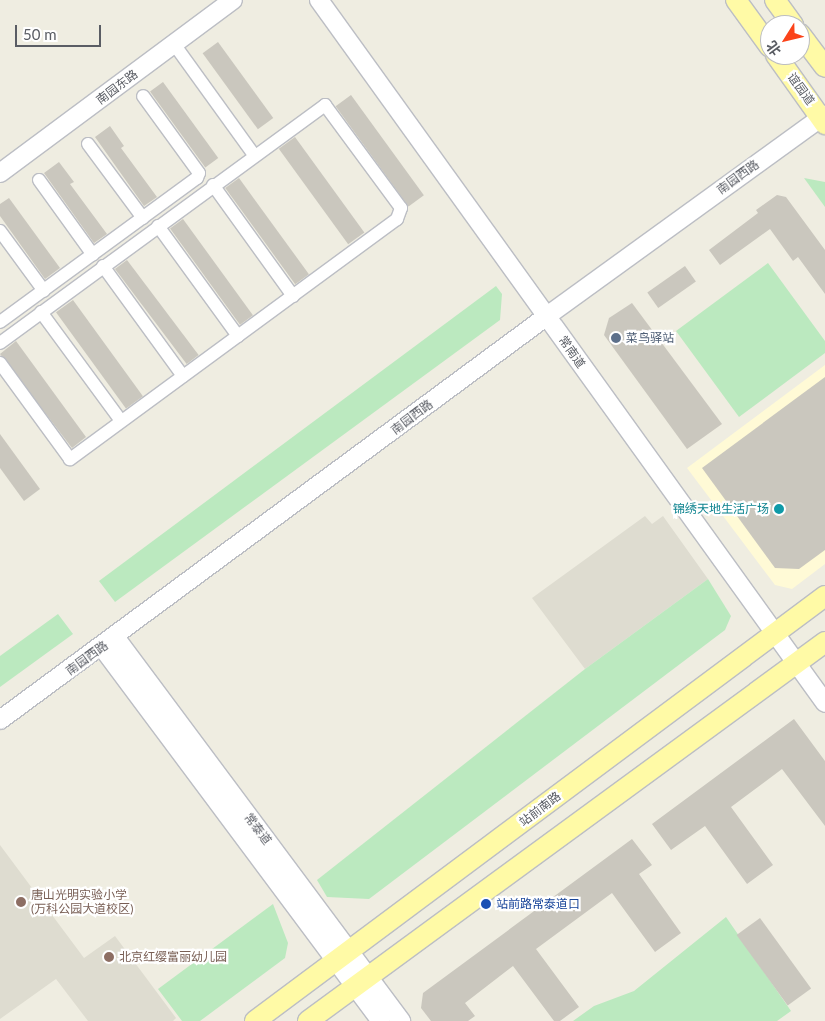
<!DOCTYPE html>
<html>
<head>
<meta charset="utf-8">
<style>
  body { margin:0 }
  #map { position:relative; width:825px; height:1021px; overflow:hidden; background:#efede1; font-family:Lato,"Noto Sans SC",sans-serif }
  div>[style] { position:absolute }
  .commercial>* { inset:0; background:#fffad6 }
  .education>* { inset:0; background:#dedcd0 }
  .green>* { inset:0; background:#bbe9bf }
  .building>* { inset:0; background:#cac7be; transform-origin:0 0 }
  .roads { filter:drop-shadow(1px 0 #bcbec4) drop-shadow(-1px 0 #bcbec4) drop-shadow(0 1px #bcbec4) drop-shadow(0 -1px #bcbec4) }
  .street>* { height:12px; margin:-6px; padding:0 6px; transform-origin:6px; border-radius:6px; background:#fff }
  .secondary>* { height:18px; margin:-9px; padding:0 9px; transform-origin:9px; border-radius:9px; background:#fff }
  .primary>* { height:20px; margin:-10px; padding:0 10px; transform-origin:10px; border-radius:10px; background:#fffaa6 }
  .dots>* { width:14px; height:14px; translate:-50% -50%; box-sizing:border-box; border:2px solid #fff; border-radius:50% }
  span { translate:-50% -50%; white-space:nowrap; text-align:center; line-height:1.15; -webkit-text-stroke:4.5px #fff; paint-order:stroke }
  .street-label { font-size:12px; color:#5a5d64 }
  .service-label { font-size:12px; color:#4e5e75 }
  .left { translate:0 -50%; text-align:left }
  .culture-label { font-size:12px; color:#0d838f }
  .right { translate:-100% -50%; text-align:right }
  .education-label { font-size:12px; color:#785e54 }
  .transit-label { font-size:12px; color:#164399 }
  .north { position:absolute; left:760px; top:15px; width:50px; height:50px; box-sizing:border-box; background:#fff; border:1px solid #bdbec1; border-radius:50%; rotate:234deg; font-size:14px; font-weight:700; line-height:20px; text-align:center; color:#5a5d64 }
  .north::after { content:''; display:block; margin:auto; width:18px; height:22px; background:#fb431a; clip-path:polygon(50% 0,100% 100%,50% 72%,0 100%) }
  .scale { position:absolute; left:15px; top:25px; width:86px; height:22px; box-sizing:border-box; border:2px solid #5a5d64; border-top:0; padding-left:6px; font-size:15px; line-height:18px; white-space:nowrap; color:#5a5d64; -webkit-text-stroke:4px #fff; paint-order:stroke }
</style>
</head>
<body>
<div id="map">
  <div class="commercial">
    <i style="clip-path:polygon(825px 365px,825px 564px,792px 589px,775px 585px,687px 468px)"></i>
  </div>
  <div class="education">
    <i style="clip-path:polygon(645px 516px,652px 524px,663px 516px,708px 579px,585px 669px,532px 598px)"></i>
    <i style="clip-path:polygon(0 845px,84px 958px,115px 936px,176px 1018px,173px 1021px,88px 1021px,56px 979px,0 1019px)"></i>
  </div>
  <div class="green">
    <i style="clip-path:polygon(804px 178px,825px 182px,825px 207px)"></i>
    <i style="clip-path:polygon(768px 263px,825px 341px,825px 353px,739px 417px,676px 331px)"></i>
    <i style="clip-path:polygon(496px 286px,502px 294px,500px 320px,115px 602px,99px 581px)"></i>
    <i style="clip-path:polygon(708px 579px,731px 616px,725px 630px,369px 899px,327px 897px,317px 880px,585px 669px)"></i>
    <i style="clip-path:polygon(58px 614px,73px 634px,0 687px,0 656px)"></i>
    <i style="clip-path:polygon(273px 904px,288px 943px,285px 958px,200px 1021px,182px 1021px,158px 989px)"></i>
    <i style="clip-path:polygon(726px 917px,791px 1011px,777px 1021px,573px 1021px,594px 1006px,634px 991px)"></i>
  </div>
  <div class="building">
    <i style="left:218px;top:42px;width:94px;height:19px;rotate:54deg"></i>
    <i style="left:163px;top:82px;width:94px;height:16px;rotate:54deg"></i>
    <i style="left:351px;top:95px;width:124px;height:19px;rotate:54deg"></i>
    <i style="clip-path:polygon(110px 126px,124px 146px,121px 148px,157px 197px,144px 206px,95px 137px)"></i>
    <i style="left:295px;top:137px;width:118px;height:20px;rotate:54deg"></i>
    <i style="clip-path:polygon(59px 162px,74px 182px,70px 184px,107px 234px,94px 243px,44px 173px)"></i>
    <i style="left:239px;top:178px;width:119px;height:17px;rotate:54deg"></i>
    <i style="clip-path:polygon(777px 195px,786px 197px,825px 250px,825px 294px,798px 257px,793px 261px,770px 229px,720px 265px,709px 250px,758px 213px,756px 210px)"></i>
    <i style="clip-path:polygon(9px 198px,60px 268px,45px 279px,0 216px,0 204px)"></i>
    <i style="left:183px;top:219px;width:119px;height:16px;rotate:54deg"></i>
    <i style="left:127px;top:260px;width:119px;height:15px;rotate:53deg"></i>
    <i style="left:685px;top:266px;width:19px;height:46px;rotate:55deg"></i>
    <i style="left:73px;top:300px;width:119px;height:21px;rotate:54deg"></i>
    <i style="clip-path:polygon(632px 303px,722px 424px,687px 449px,604px 335px,609px 318px)"></i>
    <i style="clip-path:polygon(16px 341px,86px 437px,72px 448px,0 354px)"></i>
    <i style="clip-path:polygon(825px 377px,825px 550px,799px 569px,775px 568px,702px 468px)"></i>
    <i style="clip-path:polygon(0 434px,40px 489px,24px 501px,0 468px)"></i>
    <i style="clip-path:polygon(794px 719px,825px 761px,825px 826px,782px 769px,731px 807px,773px 865px,747px 884px,705px 826px,671px 850px,652px 824px)"></i>
    <i style="clip-path:polygon(632px 839px,652px 865px,639px 874px,681px 933px,655px 952px,612px 893px,536px 949px,579px 1007px,560px 1021px,554px 1021px,513px 966px,465px 1003px,475px 1016px,468px 1021px,431px 1021px,421px 1008px,423px 993px)"></i>
    <i style="left:760px;top:918px;width:87px;height:29px;rotate:54deg"></i>
  </div>
  <div class="roads">
    <div class="street">
      <i style="left:174px;top:44px;width:137px;rotate:54.2deg"></i>
      <i style="left:88px;top:144px;width:92px;rotate:53.4deg"></i>
      <i style="left:39px;top:180px;width:92px;rotate:54.2deg"></i>
      <i style="left:213px;top:185px;width:137px;rotate:54.2deg"></i>
      <i style="left:158px;top:226px;width:136px;rotate:54deg"></i>
      <i style="left:0;top:231px;width:74px;rotate:53.7deg"></i>
      <i style="left:103px;top:266px;width:136px;rotate:54deg"></i>
      <i style="left:41px;top:312px;width:135px;rotate:53.7deg"></i>
      <i style="left:0;top:322px;width:244px;rotate:-36.2deg"></i>
      <i style="left:197px;top:178px;width:5px;rotate:-68deg"></i>
      <i style="left:199px;top:173px;width:95px;rotate:-126deg"></i>
      <i style="left:0;top:343px;width:403px;rotate:-36.2deg"></i>
      <i style="left:325px;top:105px;width:128px;rotate:53.6deg"></i>
      <i style="left:401px;top:208px;width:12px;rotate:110deg"></i>
      <i style="left:397px;top:219px;width:406px;rotate:143.7deg"></i>
      <i style="left:70px;top:459px;width:119px;rotate:-126.1deg"></i>
    </div>
    <div class="secondary">
      <i style="left:319px;top:0;width:866px;rotate:54.25deg"></i>
      <i style="left:0;top:173px;width:290px;rotate:-36.6deg"></i>
      <i style="left:115px;top:637px;width:479px;rotate:53.3deg"></i>
      <i style="left:102px;top:647px;width:467px;rotate:53.3deg"></i>
      <i style="left:0;top:720px;width:680px;rotate:-36.45deg"></i>
      <i style="left:547px;top:316px;width:343px;rotate:-35.9deg"></i>
    </div>
    <div class="primary">
      <i style="left:736px;top:0;width:58px;rotate:54.1deg"></i>
      <i style="left:775px;top:0;width:31px;rotate:54deg"></i>
      <i style="left:800px;top:34px;width:41px;rotate:52.9deg"></i>
      <i style="left:776px;top:55px;width:85px;rotate:54.6deg"></i>
      <i style="left:255px;top:1021px;width:711px;rotate:-36.71deg"></i>
      <i style="left:308px;top:1021px;width:641px;rotate:-36.24deg"></i>
    </div>
  </div>
  <div class="dots">
    <i style="left:616px;top:338px;background:#5c6f8a"></i>
    <i style="left:779px;top:509px;background:#0f9aa8"></i>
    <i style="left:21px;top:902px;background:#8d6e63"></i>
    <i style="left:486px;top:904px;background:#1a4fb4"></i>
    <i style="left:109px;top:957px;background:#8d6e63"></i>
  </div>
  <div class="street-label">
    <span style="left:117px;top:87px;rotate:-37deg">南园东路</span>
    <span style="left:801px;top:89px;rotate:54deg">谊园道</span>
    <span style="left:738px;top:177px;rotate:-36deg">南园西路</span>
    <span style="left:572px;top:352px;rotate:55deg">常南道</span>
    <span style="left:412px;top:417px;rotate:-37deg">南园西路</span>
    <span style="left:87px;top:658px;rotate:-36deg">南园西路</span>
    <span style="left:540px;top:809px;rotate:-37deg">站前南路</span>
    <span style="left:258px;top:829px;rotate:53deg">常泰道</span>
  </div>
  <div class="service-label">
    <span class="left" style="left:626px;top:338px">菜鸟驿站</span>
  </div>
  <div class="culture-label">
    <span class="right" style="left:769px;top:509px">锦绣天地生活广场</span>
  </div>
  <div class="education-label">
    <span class="left" style="left:31px;top:902px">唐山光明实验小学<br>(万科公园大道校区)</span>
    <span class="left" style="left:119px;top:957px">北京红缨富丽幼儿园</span>
  </div>
  <div class="transit-label">
    <span class="left" style="left:496px;top:904px">站前路常泰道口</span>
  </div>
  <div class="north">北</div>
  <div class="scale">50 m</div>
</div>
</body>
</html>
